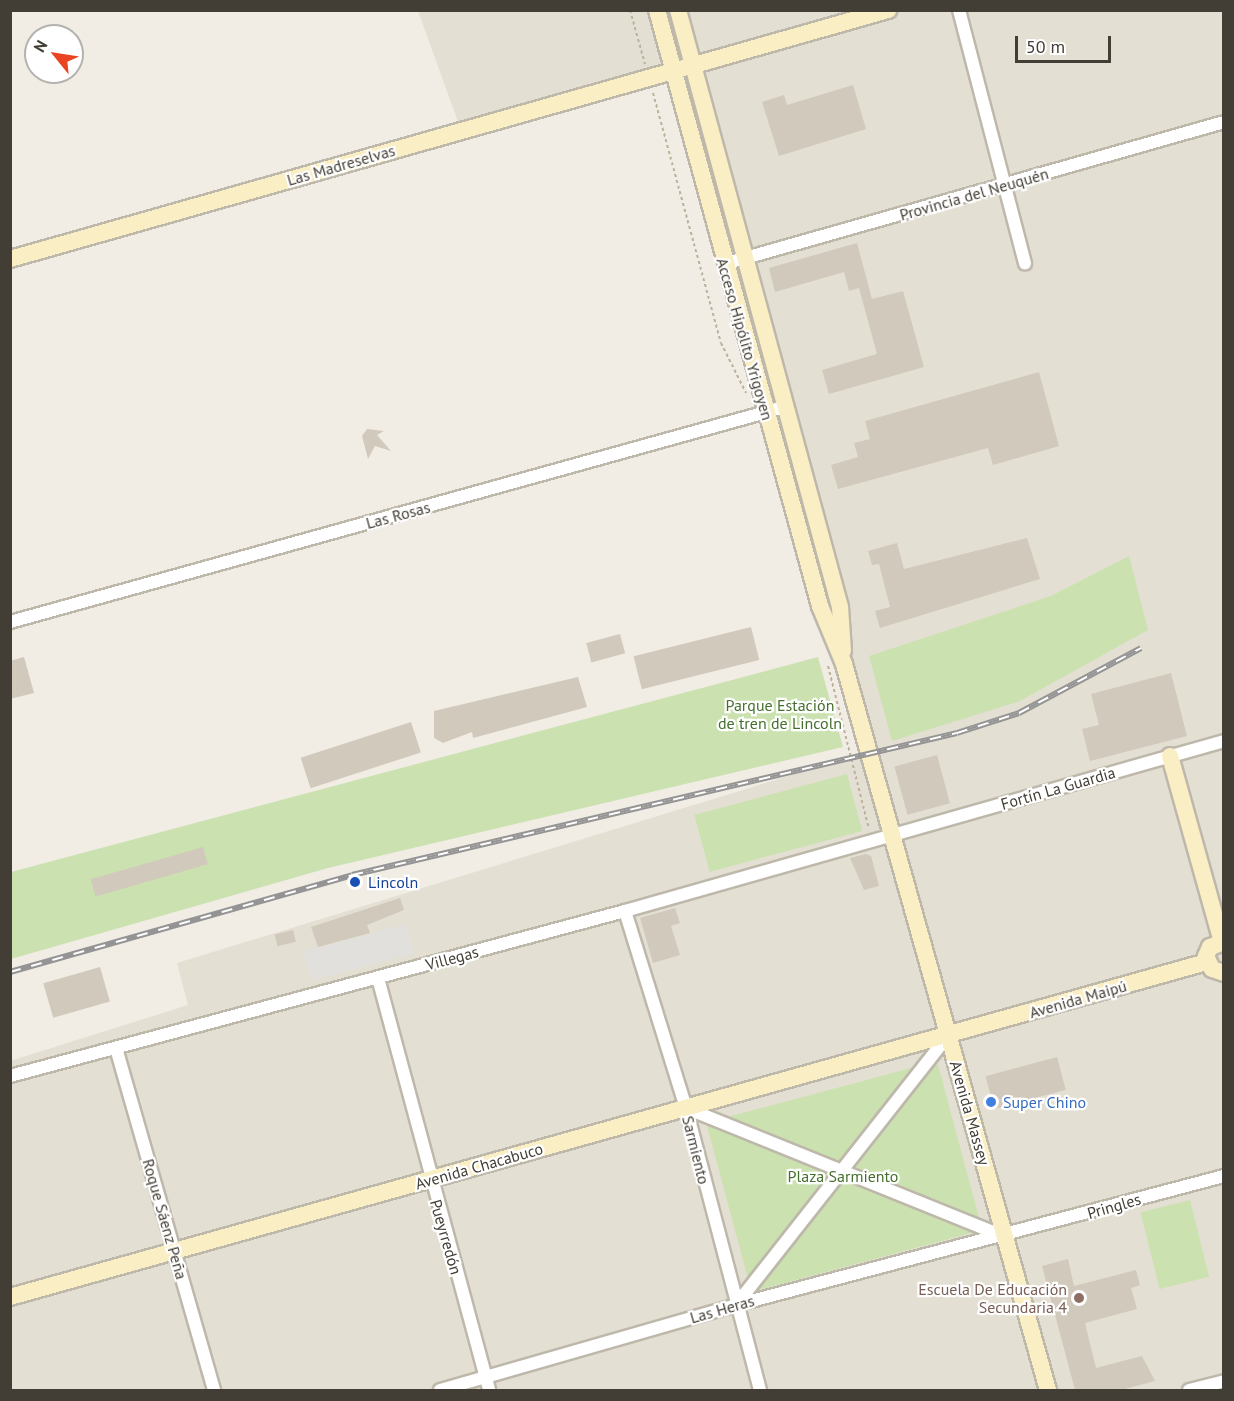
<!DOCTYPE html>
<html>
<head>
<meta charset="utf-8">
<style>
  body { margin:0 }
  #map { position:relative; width:1234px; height:1401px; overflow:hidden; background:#f1ede5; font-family:"PT Sans",sans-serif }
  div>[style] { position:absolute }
  .residential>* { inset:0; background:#e4dfd3 }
  .green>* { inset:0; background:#cbe2b0; transform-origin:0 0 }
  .parking>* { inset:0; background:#e2e0dd; transform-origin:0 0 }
  .building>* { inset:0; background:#d1c9bb; transform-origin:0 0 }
  .path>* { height:2px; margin-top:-1px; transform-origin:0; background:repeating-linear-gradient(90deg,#bcb19a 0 3px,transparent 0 6px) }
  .roads { filter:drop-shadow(2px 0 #beb8ab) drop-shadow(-2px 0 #beb8ab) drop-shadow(0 2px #beb8ab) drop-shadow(0 -2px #beb8ab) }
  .street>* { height:12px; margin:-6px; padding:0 6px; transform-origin:6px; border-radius:6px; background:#fff }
  .secondary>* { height:16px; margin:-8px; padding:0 8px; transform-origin:8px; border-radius:8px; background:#faeec5 }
  .rail>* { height:6px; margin-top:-3px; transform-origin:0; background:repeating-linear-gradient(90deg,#fff 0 11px,#949494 0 22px); box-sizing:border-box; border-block:2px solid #949494 }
  .dots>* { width:16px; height:16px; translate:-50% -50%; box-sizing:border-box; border:3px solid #fff; border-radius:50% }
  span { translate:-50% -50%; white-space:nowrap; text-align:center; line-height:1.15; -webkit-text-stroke:4.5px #fff; paint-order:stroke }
  .street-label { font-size:16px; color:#433e35 }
  .park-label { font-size:16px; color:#456f2d }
  .transit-label { font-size:16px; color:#164399 }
  .left { translate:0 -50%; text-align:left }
  .shop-label { font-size:16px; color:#366cbe }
  .education-label { font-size:16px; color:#785e54 }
  .right { translate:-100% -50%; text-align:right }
  .frame { position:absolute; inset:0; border:12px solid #433e35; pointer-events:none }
  .north { position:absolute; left:24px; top:24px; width:60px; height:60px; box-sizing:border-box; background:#fff; border:2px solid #b4b2ae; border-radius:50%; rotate:300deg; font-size:16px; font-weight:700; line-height:24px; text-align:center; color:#433e35 }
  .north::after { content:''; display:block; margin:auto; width:21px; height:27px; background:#e94523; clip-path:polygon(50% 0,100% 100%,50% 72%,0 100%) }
  .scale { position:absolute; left:1015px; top:36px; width:96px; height:27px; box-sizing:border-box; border:3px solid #433e35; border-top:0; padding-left:8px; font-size:18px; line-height:21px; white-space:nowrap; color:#433e35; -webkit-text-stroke:4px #fff; paint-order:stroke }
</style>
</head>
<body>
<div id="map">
  <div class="residential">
    <i style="clip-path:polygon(418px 11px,1223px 11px,1223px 1390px,11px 1390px,10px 1061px,188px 1005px,177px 963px,870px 751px,672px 70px,461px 130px)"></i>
  </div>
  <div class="green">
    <i style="clip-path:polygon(1129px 556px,1148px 630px,1020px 701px,892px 741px,869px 656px,1051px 596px)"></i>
    <i style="clip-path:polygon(818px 657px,843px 747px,328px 868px,11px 959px,11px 872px)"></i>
    <i style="left:847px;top:774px;width:59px;height:158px;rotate:75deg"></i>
    <i style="left:937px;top:1061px;width:175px;height:239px;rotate:75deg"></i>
    <i style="left:1190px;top:1200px;width:79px;height:51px;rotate:76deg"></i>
  </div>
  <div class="parking">
    <i style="left:406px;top:924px;width:30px;height:106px;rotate:75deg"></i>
  </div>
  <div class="building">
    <i style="clip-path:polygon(853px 85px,866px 129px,779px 156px,762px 102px,784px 95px,787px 105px)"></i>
    <i style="clip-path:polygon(857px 243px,872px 299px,903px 291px,924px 367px,829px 394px,822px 370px,877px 354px,859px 288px,849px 291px,844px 272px,775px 292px,769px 268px)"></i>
    <i style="clip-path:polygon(1039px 372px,1059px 446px,993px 465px,988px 448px,838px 489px,831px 465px,858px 457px,854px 443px,870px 439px,865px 421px)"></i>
    <i style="clip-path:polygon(367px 429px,384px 431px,377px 435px,391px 451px,375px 446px,368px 459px,362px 436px)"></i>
    <i style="clip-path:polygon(1027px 538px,1040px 579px,880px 628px,875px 611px,890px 607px,879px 564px,872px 565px,868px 551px,897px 543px,904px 569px)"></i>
    <i style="left:751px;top:627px;width:34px;height:121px;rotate:76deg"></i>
    <i style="left:620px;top:634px;width:20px;height:35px;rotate:75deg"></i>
    <i style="clip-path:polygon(24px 657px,34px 693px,10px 699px,10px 661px)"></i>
    <i style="clip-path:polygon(1171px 673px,1187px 736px,1090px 761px,1082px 729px,1099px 725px,1091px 694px)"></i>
    <i style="clip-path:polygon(578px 677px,587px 707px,473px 738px,472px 732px,443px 743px,434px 738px,434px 711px)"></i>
    <i style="left:411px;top:722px;width:32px;height:116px;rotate:72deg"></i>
    <i style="left:937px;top:755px;width:50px;height:44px;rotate:75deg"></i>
    <i style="left:203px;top:847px;width:18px;height:117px;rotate:74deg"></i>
    <i style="clip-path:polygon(866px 854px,871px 856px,879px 886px,864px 890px,850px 858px)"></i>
    <i style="clip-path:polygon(400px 898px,404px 910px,367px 925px,370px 933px,318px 947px,311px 927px)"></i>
    <i style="clip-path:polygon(675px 908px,680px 923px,671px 926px,680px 955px,653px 963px,640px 918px)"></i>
    <i style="left:293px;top:930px;width:12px;height:19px;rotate:76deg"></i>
    <i style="left:100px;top:967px;width:36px;height:59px;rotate:74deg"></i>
    <i style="left:1057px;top:1057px;width:34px;height:74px;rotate:75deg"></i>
    <i style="clip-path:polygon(1068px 1259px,1074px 1286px,1136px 1270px,1140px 1285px,1131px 1288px,1137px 1309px,1085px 1323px,1096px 1368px,1142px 1356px,1155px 1381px,1121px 1390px,1075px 1390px,1042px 1266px)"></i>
  </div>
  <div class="path">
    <i style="left:630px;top:10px;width:56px;rotate:74.5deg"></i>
    <i style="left:653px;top:93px;width:259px;rotate:74.8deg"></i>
    <i style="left:721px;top:343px;width:56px;rotate:63.4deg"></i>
    <i style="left:828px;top:666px;width:168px;rotate:75.9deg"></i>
  </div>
  <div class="roads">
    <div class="street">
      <i style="left:959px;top:10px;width:262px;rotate:75.4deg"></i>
      <i style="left:724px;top:264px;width:520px;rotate:-15.85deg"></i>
      <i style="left:10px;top:622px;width:803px;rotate:-15.52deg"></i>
      <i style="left:625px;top:911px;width:206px;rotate:72.8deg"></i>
      <i style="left:686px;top:1108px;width:292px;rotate:75.3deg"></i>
      <i style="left:378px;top:978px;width:427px;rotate:74.9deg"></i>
      <i style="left:116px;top:1048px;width:356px;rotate:74deg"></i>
      <i style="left:10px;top:1076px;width:637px;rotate:-15.02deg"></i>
      <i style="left:625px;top:911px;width:623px;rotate:-15.84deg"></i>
      <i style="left:686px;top:1108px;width:344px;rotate:22deg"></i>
      <i style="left:736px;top:1305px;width:342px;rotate:-51.8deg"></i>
      <i style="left:440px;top:1390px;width:308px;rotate:-16deg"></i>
      <i style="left:736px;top:1305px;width:505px;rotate:-14.81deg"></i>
      <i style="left:1189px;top:1390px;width:36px;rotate:-14deg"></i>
    </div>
    <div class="secondary">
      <i style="left:657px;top:10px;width:618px;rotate:74.7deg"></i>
      <i style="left:820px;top:606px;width:63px;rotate:67.5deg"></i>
      <i style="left:844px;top:664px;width:754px;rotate:74.31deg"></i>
      <i style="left:678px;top:10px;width:619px;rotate:74.82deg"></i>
      <i style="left:840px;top:607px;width:44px;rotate:86.1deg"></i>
      <i style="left:10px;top:259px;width:913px;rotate:-15.83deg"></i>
      <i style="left:1170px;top:756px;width:193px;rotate:74.4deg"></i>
      <i style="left:1224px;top:942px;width:15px;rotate:160deg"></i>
      <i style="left:1210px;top:947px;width:10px;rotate:114deg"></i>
      <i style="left:1206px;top:956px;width:14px;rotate:65deg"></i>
      <i style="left:1212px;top:969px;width:13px;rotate:18deg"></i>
      <i style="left:10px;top:1297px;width:1243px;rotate:-15.64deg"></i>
    </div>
  </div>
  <div class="rail">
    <i style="left:10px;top:972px;width:355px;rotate:-15.8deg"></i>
    <i style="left:352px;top:875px;width:621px;rotate:-13.21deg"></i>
    <i style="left:957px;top:733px;width:65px;rotate:-17.9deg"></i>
    <i style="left:1019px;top:713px;width:138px;rotate:-28deg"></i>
  </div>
  <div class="dots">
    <i style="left:355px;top:882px;background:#1a4fb4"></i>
    <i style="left:991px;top:1102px;background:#3f7fe0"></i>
    <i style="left:1079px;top:1298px;background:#8d6e63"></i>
  </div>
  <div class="street-label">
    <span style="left:341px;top:165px;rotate:-16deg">Las Madreselvas</span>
    <span style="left:974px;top:194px;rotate:-16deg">Provincia del Neuquén</span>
    <span style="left:745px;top:339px;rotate:74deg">Acceso Hipólito Yrigoyen</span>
    <span style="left:398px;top:515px;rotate:-15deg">Las Rosas</span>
    <span style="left:1058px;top:788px;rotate:-16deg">Fortín La Guardia</span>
    <span style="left:452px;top:958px;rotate:-15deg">Villegas</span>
    <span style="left:1078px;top:999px;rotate:-16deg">Avenida Maipú</span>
    <span style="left:970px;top:1113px;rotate:74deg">Avenida Massey</span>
    <span style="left:696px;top:1150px;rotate:76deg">Sarmiento</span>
    <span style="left:479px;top:1166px;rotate:-16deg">Avenida Chacabuco</span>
    <span style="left:1114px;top:1206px;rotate:-16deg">Pringles</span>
    <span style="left:165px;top:1219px;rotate:74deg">Roque Sáenz Peña</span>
    <span style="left:446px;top:1237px;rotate:74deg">Pueyrredón</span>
    <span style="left:722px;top:1309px;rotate:-16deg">Las Heras</span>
  </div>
  <div class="park-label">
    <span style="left:780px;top:714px">Parque Estación<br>de tren de Lincoln</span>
    <span style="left:843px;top:1176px">Plaza Sarmiento</span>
  </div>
  <div class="transit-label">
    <span class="left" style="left:368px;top:882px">Lincoln</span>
  </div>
  <div class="shop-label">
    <span class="left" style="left:1003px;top:1102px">Super Chino</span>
  </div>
  <div class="education-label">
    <span class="right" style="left:1067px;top:1298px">Escuela De Educación<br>Secundaria 4</span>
  </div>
  <div class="frame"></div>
  <div class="north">N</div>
  <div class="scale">50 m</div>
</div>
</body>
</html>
